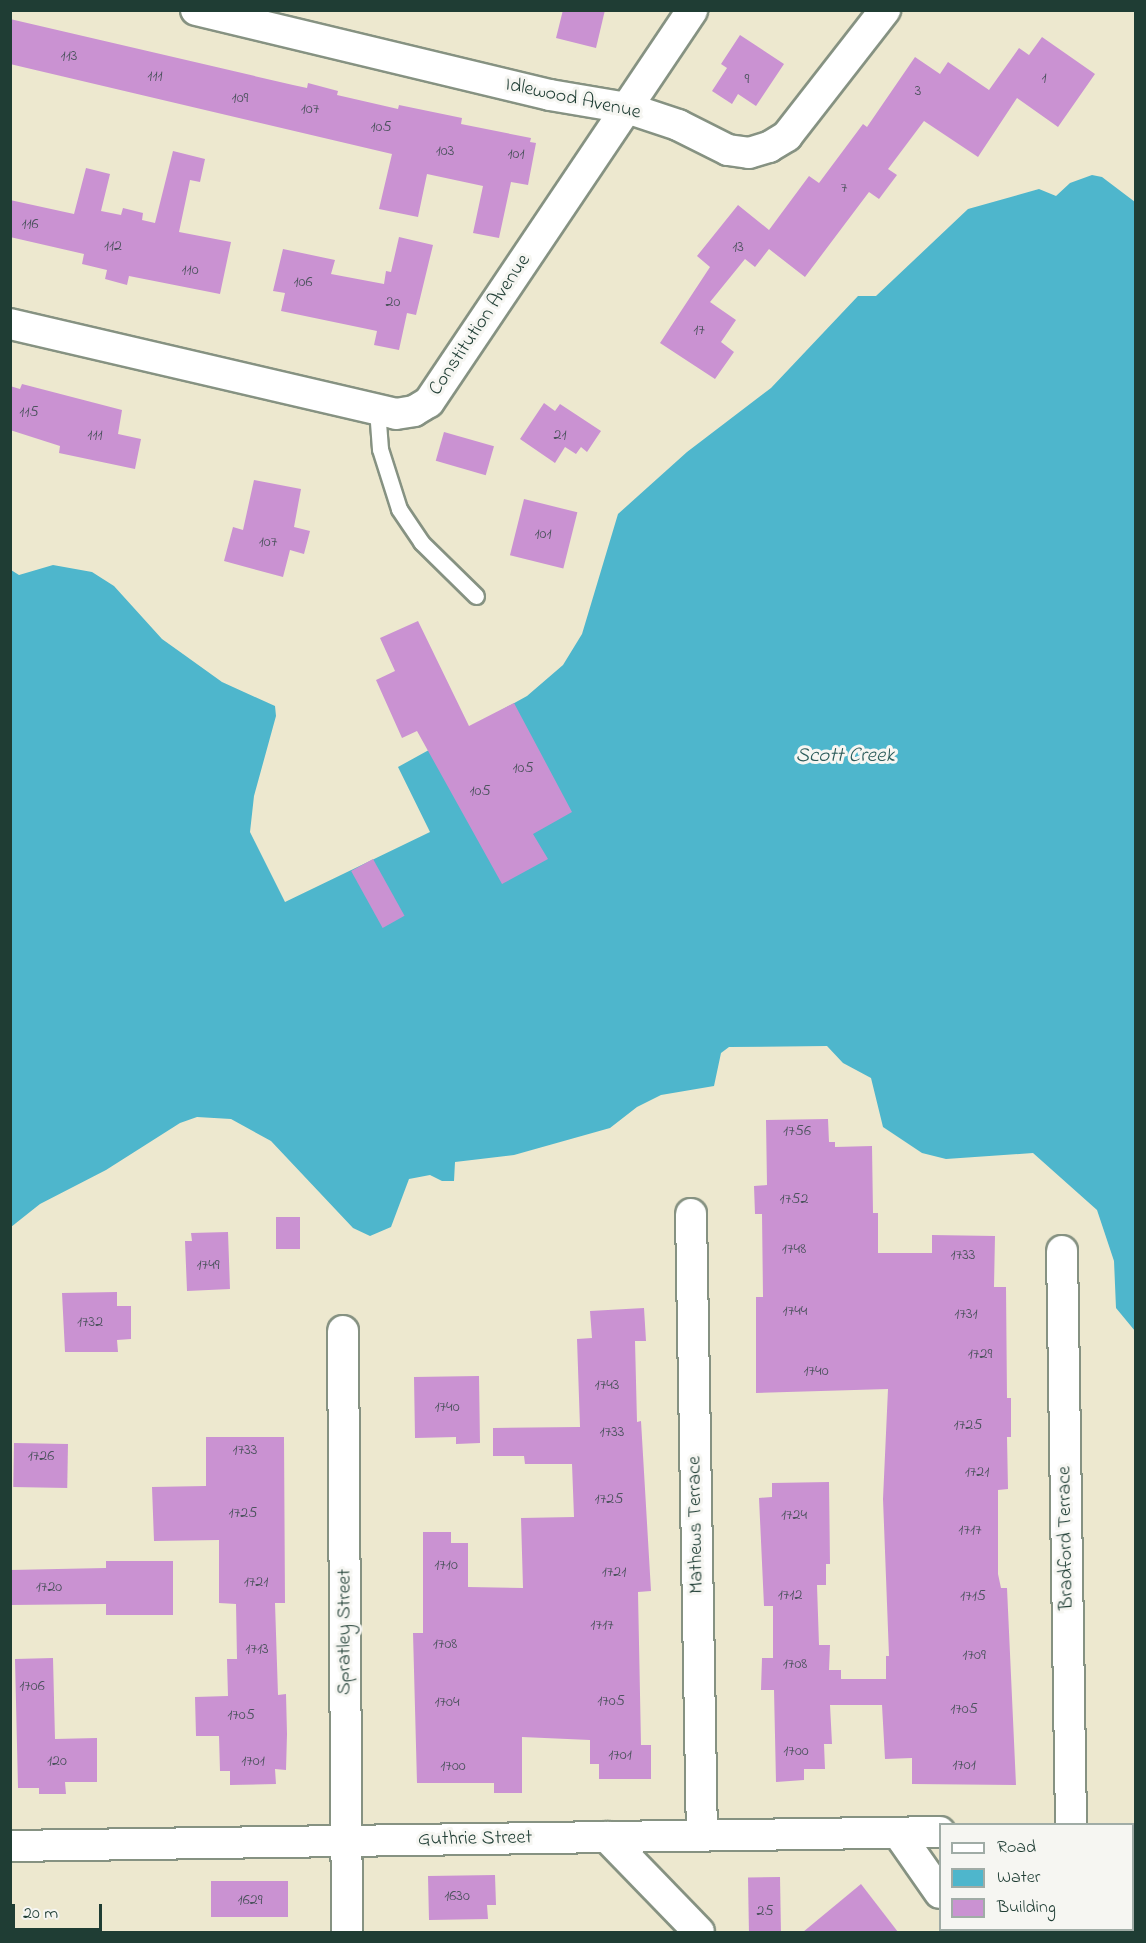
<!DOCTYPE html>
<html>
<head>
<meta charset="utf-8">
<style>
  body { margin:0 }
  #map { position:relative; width:1146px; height:1943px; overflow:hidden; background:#ede8cf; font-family:"Indie Flower",sans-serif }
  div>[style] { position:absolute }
  .water>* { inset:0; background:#4eb6cc }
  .building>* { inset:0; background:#ca92d2; transform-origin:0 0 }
  .roads { filter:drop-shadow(2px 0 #869282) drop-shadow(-2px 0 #869282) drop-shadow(0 2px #869282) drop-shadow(0 -2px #869282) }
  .service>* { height:15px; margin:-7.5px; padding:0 7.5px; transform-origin:7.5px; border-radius:7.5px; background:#fff }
  .minor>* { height:30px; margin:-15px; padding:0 15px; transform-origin:15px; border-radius:15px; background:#fff }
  span { translate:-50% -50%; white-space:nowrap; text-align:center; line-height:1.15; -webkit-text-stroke:6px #f6f6f2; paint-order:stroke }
  .number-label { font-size:16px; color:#4a525c }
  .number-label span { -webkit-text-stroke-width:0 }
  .street-label { font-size:20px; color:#1f3d34 }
  .water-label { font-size:21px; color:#2b5b5a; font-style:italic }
  .frame { position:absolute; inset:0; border:12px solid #1f3d34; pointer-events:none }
  .legend { position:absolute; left:939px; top:1823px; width:195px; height:108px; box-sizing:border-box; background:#f6f6f2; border:2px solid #a0aca6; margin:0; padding:8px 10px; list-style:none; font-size:18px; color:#1f3d34 }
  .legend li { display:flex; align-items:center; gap:12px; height:30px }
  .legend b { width:30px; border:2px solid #a0aca6 }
  .scale { position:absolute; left:12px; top:1904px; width:90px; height:27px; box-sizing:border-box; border:3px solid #1f3d34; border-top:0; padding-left:8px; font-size:18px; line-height:21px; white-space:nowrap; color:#1f3d34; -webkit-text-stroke:4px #f6f6f2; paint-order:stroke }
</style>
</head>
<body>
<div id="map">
  <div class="water">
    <i style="clip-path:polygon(1092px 175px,1102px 177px,1135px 202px,1135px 1331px,1116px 1308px,1114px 1261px,1097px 1210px,1033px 1153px,946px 1159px,922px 1153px,883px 1127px,871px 1078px,843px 1063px,827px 1046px,729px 1047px,721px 1053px,714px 1086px,661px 1095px,637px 1107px,610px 1128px,514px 1155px,455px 1162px,454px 1181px,442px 1181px,430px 1175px,409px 1179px,391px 1227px,370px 1236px,353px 1228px,271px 1141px,231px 1119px,197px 1117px,180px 1123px,106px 1170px,40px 1204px,11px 1227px,11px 570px,19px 575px,53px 565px,92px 572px,114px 586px,162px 639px,183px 654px,222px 682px,275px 706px,276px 716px,254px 796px,250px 832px,285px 902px,430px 832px,398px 767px,527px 696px,563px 665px,582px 634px,618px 514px,687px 452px,771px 388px,858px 296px,876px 296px,968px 209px,1039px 189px,1056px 196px,1070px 183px)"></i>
  </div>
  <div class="building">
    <i style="clip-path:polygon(563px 10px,605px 10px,596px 48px,556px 38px)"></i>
    <i style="clip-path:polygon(10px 19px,293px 85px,307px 88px,308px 83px,338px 91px,337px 95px,398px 109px,399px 105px,462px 118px,461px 124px,531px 138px,530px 142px,536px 143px,528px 185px,511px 182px,499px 238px,473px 233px,483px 186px,427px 174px,418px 217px,379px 209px,392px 154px,10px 64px)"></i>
    <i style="clip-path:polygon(740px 35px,784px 64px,756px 106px,738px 94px,732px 104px,712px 91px,727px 68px,721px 64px)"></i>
    <i style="clip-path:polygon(1042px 37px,1095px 74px,1058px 127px,1017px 98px,978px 157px,924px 121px,888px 169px,897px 175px,879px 199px,869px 192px,805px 277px,769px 249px,755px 267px,745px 259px,710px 302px,736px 320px,721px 342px,734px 352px,715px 379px,660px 343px,710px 267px,697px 256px,738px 205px,769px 230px,809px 176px,819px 183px,863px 124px,867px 127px,915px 57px,940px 74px,948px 62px,989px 90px,1019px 48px,1029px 55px)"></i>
    <i style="clip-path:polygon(173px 151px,205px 159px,200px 182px,190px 180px,179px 232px,231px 242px,220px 294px,129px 276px,127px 285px,105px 279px,107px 270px,82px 264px,84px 254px,10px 237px,10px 200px,74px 214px,86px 168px,110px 174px,101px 211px,121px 215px,123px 208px,143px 213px,142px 220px,155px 223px)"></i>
    <i style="clip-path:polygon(399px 237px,433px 245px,416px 315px,407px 313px,399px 350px,374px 345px,377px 331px,281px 311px,285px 293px,273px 291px,283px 249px,335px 260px,331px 274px,384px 284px,386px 271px,391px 272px)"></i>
    <i style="clip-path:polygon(22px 384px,122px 410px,118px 434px,141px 439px,135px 469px,59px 453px,60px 446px,10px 430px,10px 386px,20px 389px)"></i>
    <i style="clip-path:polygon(544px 403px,555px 411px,560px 404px,601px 431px,587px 452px,581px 447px,576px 454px,565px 447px,555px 463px,520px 439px)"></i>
    <i style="left:444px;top:432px;width:52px;height:30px;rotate:16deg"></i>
    <i style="clip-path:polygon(254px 480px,301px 489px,294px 527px,310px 531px,304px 554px,290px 550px,283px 577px,224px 561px,233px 527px,243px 530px)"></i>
    <i style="left:524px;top:499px;width:55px;height:58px;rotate:14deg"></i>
    <i style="clip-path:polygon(418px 621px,469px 726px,514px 703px,572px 812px,533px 834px,548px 859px,502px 884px,417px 731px,402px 738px,376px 680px,395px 671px,380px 638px)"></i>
    <i style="left:373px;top:859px;width:65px;height:25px;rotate:61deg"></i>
    <i style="clip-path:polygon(828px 1119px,829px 1142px,835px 1142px,835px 1147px,872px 1146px,873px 1213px,878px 1213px,878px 1253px,932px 1253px,932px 1235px,995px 1236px,994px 1287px,1006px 1287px,1007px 1398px,1011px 1398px,1011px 1437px,1007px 1437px,1008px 1489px,998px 1490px,998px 1574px,1001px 1588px,1007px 1588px,1016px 1785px,912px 1784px,912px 1758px,885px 1759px,882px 1705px,830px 1705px,832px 1744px,824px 1744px,825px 1769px,804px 1769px,804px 1780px,776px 1782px,774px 1690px,761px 1690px,762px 1658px,773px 1658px,773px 1606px,764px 1606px,759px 1498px,772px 1497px,772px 1483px,829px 1482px,830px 1564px,826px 1564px,826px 1585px,817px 1585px,819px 1645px,830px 1645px,829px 1670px,841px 1670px,841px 1679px,886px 1679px,886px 1656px,889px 1656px,883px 1499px,888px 1389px,756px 1393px,756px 1297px,763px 1297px,762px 1214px,755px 1214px,754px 1186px,767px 1185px,766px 1120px)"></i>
    <i style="left:276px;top:1217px;width:24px;height:32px"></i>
    <i style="clip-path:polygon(228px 1232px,230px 1289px,187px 1291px,185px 1241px,192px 1241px,191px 1233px)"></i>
    <i style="clip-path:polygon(117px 1292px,117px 1306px,131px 1306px,131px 1339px,117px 1340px,118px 1352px,65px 1352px,62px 1293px)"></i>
    <i style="clip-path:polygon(644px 1308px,646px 1341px,635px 1341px,637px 1422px,641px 1421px,651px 1591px,638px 1592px,641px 1745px,651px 1745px,651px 1779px,599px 1779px,599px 1764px,590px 1764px,590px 1740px,522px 1737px,522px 1793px,494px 1793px,494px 1783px,417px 1783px,413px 1633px,423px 1633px,423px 1532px,451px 1532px,451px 1543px,468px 1543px,468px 1587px,523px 1588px,521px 1518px,574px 1517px,572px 1464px,525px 1464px,524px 1456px,493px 1456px,493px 1428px,580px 1427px,577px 1339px,592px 1338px,590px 1311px)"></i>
    <i style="clip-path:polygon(479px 1376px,480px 1443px,456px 1444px,456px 1437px,415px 1438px,414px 1377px)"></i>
    <i style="clip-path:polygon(206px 1437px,284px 1437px,285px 1603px,275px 1603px,278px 1695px,286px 1694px,287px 1734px,286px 1770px,275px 1769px,276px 1784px,230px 1785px,230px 1771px,220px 1771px,219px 1736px,196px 1736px,195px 1697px,228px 1696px,227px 1659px,237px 1659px,236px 1604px,219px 1603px,219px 1540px,154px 1541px,152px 1487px,206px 1486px)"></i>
    <i style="left:14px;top:1443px;width:54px;height:44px;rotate:1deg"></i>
    <i style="clip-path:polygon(106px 1561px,173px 1561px,173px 1615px,106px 1615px,106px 1604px,10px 1605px,10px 1570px,106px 1568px)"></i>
    <i style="clip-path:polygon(53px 1658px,55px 1739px,97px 1738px,97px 1782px,65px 1782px,66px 1794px,39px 1794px,39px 1788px,18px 1788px,15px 1659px)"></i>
    <i style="clip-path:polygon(495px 1875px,496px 1905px,487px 1905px,488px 1919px,429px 1920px,428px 1876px)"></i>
    <i style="left:780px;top:1877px;width:55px;height:32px;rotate:89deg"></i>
    <i style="left:288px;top:1881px;width:36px;height:77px;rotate:90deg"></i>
    <i style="clip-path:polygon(861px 1884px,898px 1932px,803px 1932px)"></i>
  </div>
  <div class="roads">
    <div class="service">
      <i style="left:377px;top:409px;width:40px;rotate:85.7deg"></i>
      <i style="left:380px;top:449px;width:63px;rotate:72.4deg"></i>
      <i style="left:399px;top:509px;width:40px;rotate:56deg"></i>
      <i style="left:421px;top:542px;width:77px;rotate:44.5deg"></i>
    </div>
    <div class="minor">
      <i style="left:196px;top:10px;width:364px;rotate:13.5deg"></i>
      <i style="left:550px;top:95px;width:78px;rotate:9.6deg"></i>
      <i style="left:627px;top:108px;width:54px;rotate:18.4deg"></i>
      <i style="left:678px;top:125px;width:56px;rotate:26.6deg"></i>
      <i style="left:728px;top:150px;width:21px;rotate:8deg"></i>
      <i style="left:749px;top:153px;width:21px;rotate:-17deg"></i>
      <i style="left:769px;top:147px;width:21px;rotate:-31deg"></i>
      <i style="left:787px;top:136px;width:160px;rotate:-52.1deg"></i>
      <i style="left:10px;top:324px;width:396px;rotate:13.1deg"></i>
      <i style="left:396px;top:414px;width:18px;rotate:-9deg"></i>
      <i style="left:414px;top:411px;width:17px;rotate:-31deg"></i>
      <i style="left:429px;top:402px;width:472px;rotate:-56.1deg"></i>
      <i style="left:691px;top:1214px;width:621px;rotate:88.99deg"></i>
      <i style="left:1062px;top:1251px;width:573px;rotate:89.1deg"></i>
      <i style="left:343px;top:1331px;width:601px;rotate:89.62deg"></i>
      <i style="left:898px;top:1833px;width:73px;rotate:55deg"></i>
      <i style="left:607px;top:1837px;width:132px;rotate:45.9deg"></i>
      <i style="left:10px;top:1846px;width:930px;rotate:-0.86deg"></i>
      <i style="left:966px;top:1930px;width:4px;rotate:34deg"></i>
    </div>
  </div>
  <div class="number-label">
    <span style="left:69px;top:56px">113</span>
    <span style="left:155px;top:76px">111</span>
    <span style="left:1044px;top:78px">1</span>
    <span style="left:747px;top:79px">9</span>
    <span style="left:918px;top:91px">3</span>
    <span style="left:240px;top:98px">109</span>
    <span style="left:310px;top:109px">107</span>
    <span style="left:381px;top:127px">105</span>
    <span style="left:445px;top:151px">103</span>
    <span style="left:516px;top:154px">101</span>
    <span style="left:844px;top:188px">7</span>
    <span style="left:30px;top:224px">116</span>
    <span style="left:113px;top:246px">112</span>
    <span style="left:738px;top:247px">13</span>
    <span style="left:190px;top:270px">110</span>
    <span style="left:303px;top:282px">106</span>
    <span style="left:393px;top:302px">20</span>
    <span style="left:699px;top:330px">17</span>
    <span style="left:29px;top:412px">115</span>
    <span style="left:95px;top:435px">111</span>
    <span style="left:560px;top:435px">21</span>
    <span style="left:543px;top:534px">101</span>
    <span style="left:268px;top:542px">107</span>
    <span style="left:523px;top:768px">105</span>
    <span style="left:480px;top:791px">105</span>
    <span style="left:797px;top:1131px">1756</span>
    <span style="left:794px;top:1199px">1752</span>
    <span style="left:794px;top:1249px">1748</span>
    <span style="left:963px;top:1255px">1733</span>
    <span style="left:208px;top:1265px">1749</span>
    <span style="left:795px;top:1311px">1744</span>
    <span style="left:966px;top:1314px">1731</span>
    <span style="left:90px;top:1322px">1732</span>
    <span style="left:980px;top:1354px">1729</span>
    <span style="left:816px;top:1371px">1740</span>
    <span style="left:607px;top:1385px">1743</span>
    <span style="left:447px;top:1407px">1740</span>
    <span style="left:968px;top:1425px">1725</span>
    <span style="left:612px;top:1432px">1733</span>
    <span style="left:245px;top:1450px">1733</span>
    <span style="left:41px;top:1456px">1726</span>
    <span style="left:977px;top:1472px">1721</span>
    <span style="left:609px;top:1499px">1725</span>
    <span style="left:243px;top:1513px">1725</span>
    <span style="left:794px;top:1515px">1724</span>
    <span style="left:970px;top:1530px">1717</span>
    <span style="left:446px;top:1565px">1710</span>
    <span style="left:614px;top:1572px">1721</span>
    <span style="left:256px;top:1582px">1721</span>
    <span style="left:49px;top:1587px">1720</span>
    <span style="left:790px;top:1595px">1712</span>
    <span style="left:973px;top:1596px">1715</span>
    <span style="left:602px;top:1625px">1717</span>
    <span style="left:445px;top:1644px">1708</span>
    <span style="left:257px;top:1649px">1713</span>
    <span style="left:974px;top:1655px">1709</span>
    <span style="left:795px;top:1664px">1708</span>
    <span style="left:32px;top:1686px">1706</span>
    <span style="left:611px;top:1701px">1705</span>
    <span style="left:447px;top:1702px">1704</span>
    <span style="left:964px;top:1709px">1705</span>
    <span style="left:241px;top:1715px">1705</span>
    <span style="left:796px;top:1751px">1700</span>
    <span style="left:620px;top:1755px">1701</span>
    <span style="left:57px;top:1761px">120</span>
    <span style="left:253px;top:1761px">1701</span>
    <span style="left:964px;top:1765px">1701</span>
    <span style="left:453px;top:1766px">1700</span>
    <span style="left:457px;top:1896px">1630</span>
    <span style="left:250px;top:1900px">1629</span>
    <span style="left:765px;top:1911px">25</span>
  </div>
  <div class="street-label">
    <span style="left:573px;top:99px;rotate:12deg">Idlewood Avenue</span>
    <span style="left:480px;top:325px;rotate:-56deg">Constitution Avenue</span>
    <span style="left:696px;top:1525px;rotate:-91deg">Mathews Terrace</span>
    <span style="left:1066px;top:1538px;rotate:-91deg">Bradford Terrace</span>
    <span style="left:345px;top:1632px;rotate:-90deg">Spratley Street</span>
    <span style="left:475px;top:1839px;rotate:-1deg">Guthrie Street</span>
  </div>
  <div class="water-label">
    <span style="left:845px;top:756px">Scott Creek</span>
  </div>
  <div class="frame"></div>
  <ul class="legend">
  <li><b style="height:8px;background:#fff"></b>Road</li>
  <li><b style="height:16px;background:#4eb6cc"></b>Water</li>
  <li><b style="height:16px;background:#ca92d2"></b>Building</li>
  </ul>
  <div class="scale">20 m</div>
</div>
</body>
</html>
